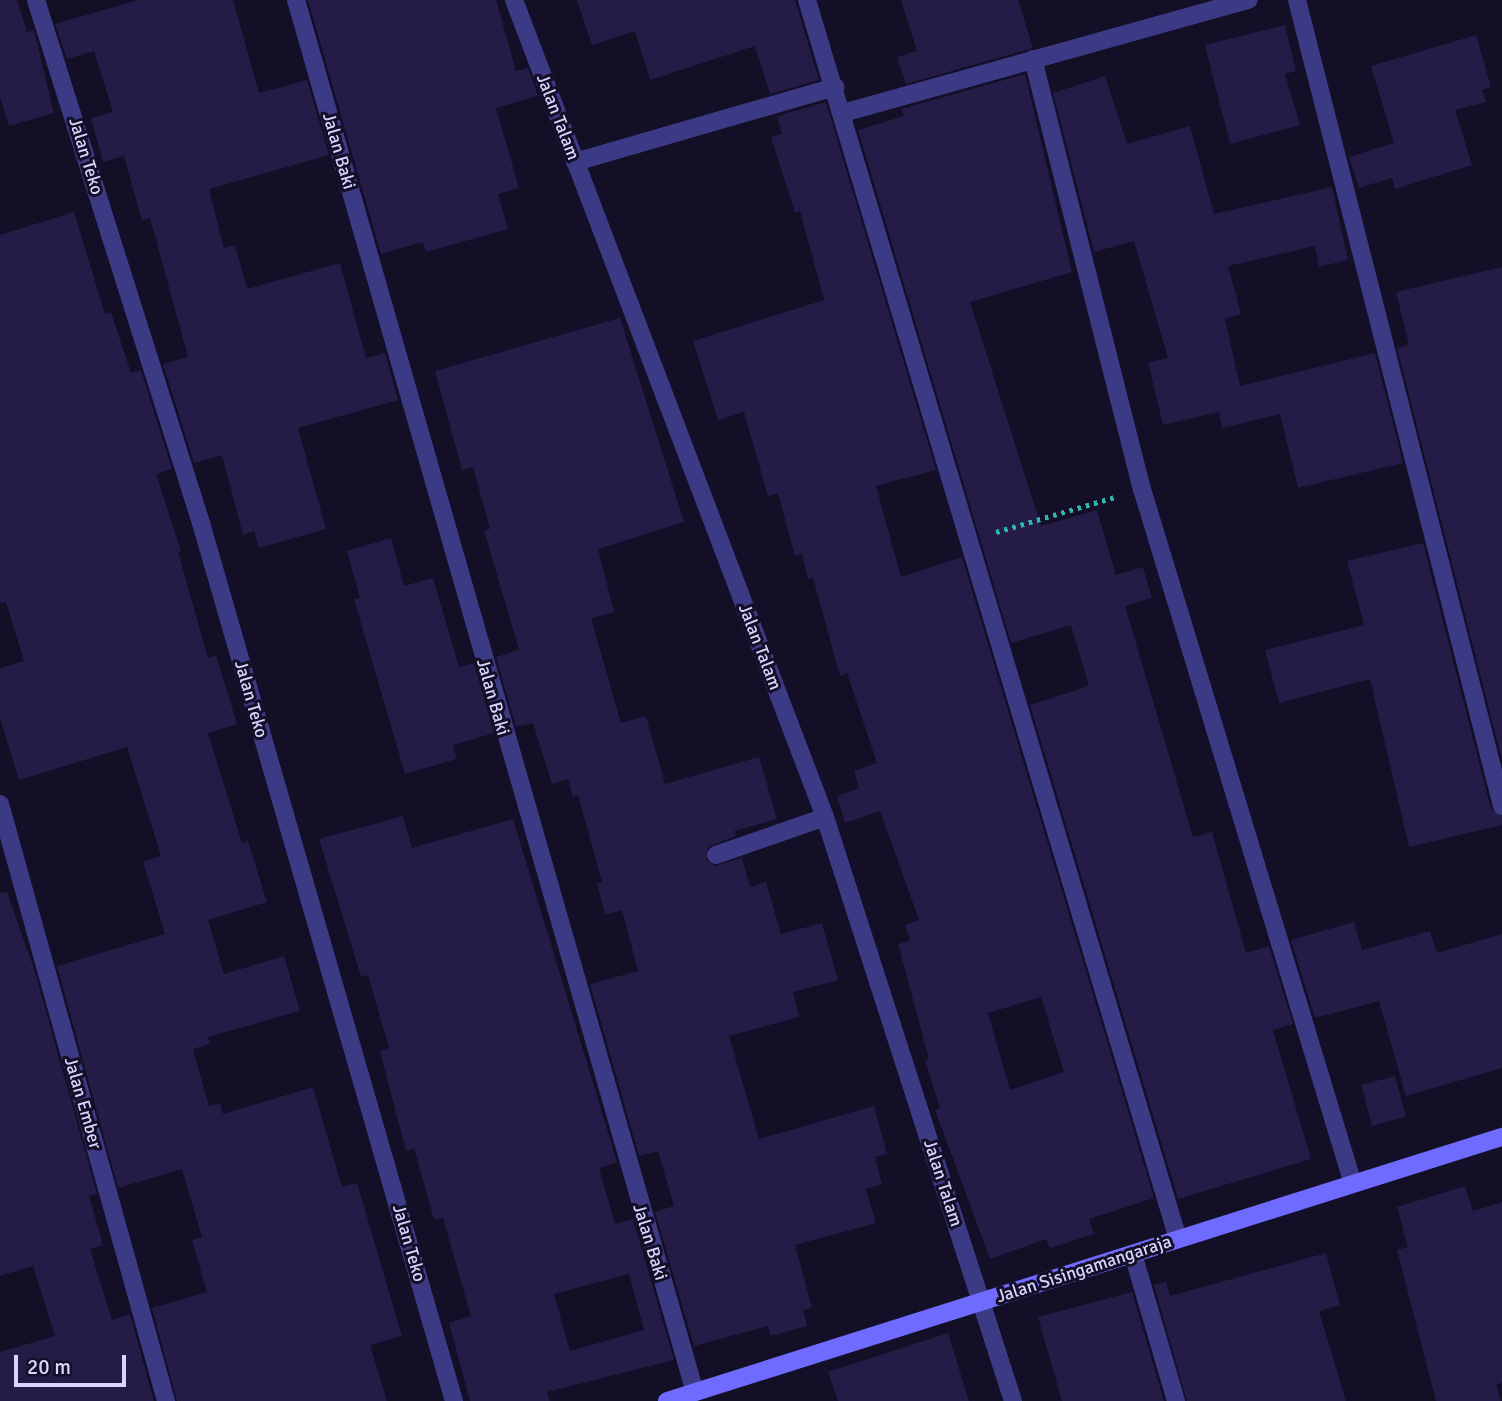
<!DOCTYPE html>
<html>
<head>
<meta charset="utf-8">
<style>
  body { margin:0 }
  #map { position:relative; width:1502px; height:1401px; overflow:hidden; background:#130f26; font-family:Signika,sans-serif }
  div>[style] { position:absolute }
  .building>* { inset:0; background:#241b47; transform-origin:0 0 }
  .path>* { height:4.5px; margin-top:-2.25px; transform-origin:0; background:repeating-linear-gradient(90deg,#2fb8b0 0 3.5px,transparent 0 8.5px) }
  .street>* { height:18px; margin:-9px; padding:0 9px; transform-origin:9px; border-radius:9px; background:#3d3a85 }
  .secondary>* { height:18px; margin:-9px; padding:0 9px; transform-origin:9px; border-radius:9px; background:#6f6bff }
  span { translate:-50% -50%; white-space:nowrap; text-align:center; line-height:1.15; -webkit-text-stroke:6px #130f26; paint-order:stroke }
  .street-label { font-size:18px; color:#d9d4ff }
  .scale { position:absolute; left:14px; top:1355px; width:112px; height:32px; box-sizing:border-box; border:4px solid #d9d4ff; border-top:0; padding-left:9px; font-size:21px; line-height:24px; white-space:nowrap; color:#d9d4ff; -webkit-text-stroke:5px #130f26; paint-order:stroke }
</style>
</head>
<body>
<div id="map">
  <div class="building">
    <i style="clip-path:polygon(0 0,17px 0,27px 32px,34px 30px,54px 113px,9px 126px,0 97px)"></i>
    <i style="clip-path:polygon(138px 0,233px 0,259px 93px,307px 80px,329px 155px,209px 189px,224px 248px,235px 245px,247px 289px,340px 263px,366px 358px,385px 353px,398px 400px,298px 428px,326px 529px,259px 548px,254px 531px,243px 535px,222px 455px,194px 463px,163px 364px,188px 357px,150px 218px,142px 221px,124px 156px,103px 162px,91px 118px,113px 112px,94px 51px,67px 59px,55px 24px)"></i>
    <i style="clip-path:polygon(308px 0,496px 0,516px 71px,528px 68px,538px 96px,496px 108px,519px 188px,498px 194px,508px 229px,426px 252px,423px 242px,381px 254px)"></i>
    <i style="clip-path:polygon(577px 0,795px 0,819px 80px,770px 94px,755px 46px,650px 80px,635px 31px,592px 45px)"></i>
    <i style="clip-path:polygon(901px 0,1018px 0,1033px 48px,906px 84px,897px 57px,917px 51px)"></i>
    <i style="clip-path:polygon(1285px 25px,1296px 71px,1285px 74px,1300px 125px,1230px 144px,1205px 45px)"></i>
    <i style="clip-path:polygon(1476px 35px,1491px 87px,1482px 90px,1486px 102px,1455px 110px,1472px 165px,1395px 189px,1392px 178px,1359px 188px,1349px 157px,1394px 143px,1371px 66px)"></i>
    <i style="clip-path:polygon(1025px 74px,1072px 272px,970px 302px,1041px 526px,1097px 510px,1116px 575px,1143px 567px,1152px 598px,1125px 606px,1193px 837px,1212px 832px,1246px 953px,1269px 946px,1293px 1024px,1273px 1030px,1311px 1159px,1178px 1199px,1030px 705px,1089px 686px,1071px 625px,1011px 643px,858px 130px,904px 116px,901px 109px)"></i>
    <i style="clip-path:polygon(1105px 76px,1127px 144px,1190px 126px,1214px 214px,1332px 187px,1348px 260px,1319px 267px,1315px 246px,1228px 266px,1241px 314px,1225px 319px,1240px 386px,1375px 353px,1403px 463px,1298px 488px,1280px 414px,1222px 428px,1219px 412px,1163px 425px,1148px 362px,1168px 358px,1134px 241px,1094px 252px,1053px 93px)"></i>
    <i style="clip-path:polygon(evenodd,826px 102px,936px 470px,876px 486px,901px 577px,962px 557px,1154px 1198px,1089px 1219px,1094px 1234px,1050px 1248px,1046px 1239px,990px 1259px,935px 1110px,940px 1108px,925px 1060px,929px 1059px,898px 944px,910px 941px,905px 925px,919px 920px,880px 811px,845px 823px,837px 796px,859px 788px,854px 771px,877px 763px,847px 673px,840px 676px,813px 578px,808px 579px,802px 554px,795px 556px,778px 493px,768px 496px,744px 412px,718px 420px,693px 341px,824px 300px,800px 211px,795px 213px,771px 137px,782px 134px,777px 116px,826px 102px,1041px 997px,1064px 1072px,1010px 1090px,988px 1013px,1041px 997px)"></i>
    <i style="clip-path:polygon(74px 212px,105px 314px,111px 312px,131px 373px,141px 370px,172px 469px,156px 474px,181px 551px,178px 552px,208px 658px,216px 655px,237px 724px,208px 733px,242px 843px,248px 841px,267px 902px,208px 920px,224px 974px,284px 956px,300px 1011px,208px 1037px,210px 1044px,193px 1049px,209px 1106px,220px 1103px,223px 1114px,313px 1087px,342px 1187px,357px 1183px,402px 1336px,370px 1345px,387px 1401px,177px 1401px,152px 1308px,207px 1292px,192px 1240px,202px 1237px,182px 1169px,118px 1188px,57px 966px,165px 934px,143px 862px,161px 856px,127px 747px,19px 780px,0 718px,0 668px,24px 661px,6px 602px,0 603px,0 235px)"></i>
    <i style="clip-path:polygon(1502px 267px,1502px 760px,1397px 348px,1409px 345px,1396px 292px)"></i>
    <i style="clip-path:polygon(620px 318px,684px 522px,598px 549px,614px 612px,591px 618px,621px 723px,646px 716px,665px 784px,759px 757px,777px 819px,734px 831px,736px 836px,708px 847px,706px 859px,715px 866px,742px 858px,750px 887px,766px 882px,781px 934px,822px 923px,838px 980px,793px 992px,799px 1017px,729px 1036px,759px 1139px,874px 1106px,887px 1154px,875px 1157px,882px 1184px,866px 1189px,876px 1223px,795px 1245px,812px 1308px,803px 1310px,807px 1326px,771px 1336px,768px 1326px,694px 1346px,655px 1212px,674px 1206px,658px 1151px,639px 1156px,590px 984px,638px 971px,622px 910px,605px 915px,597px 883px,602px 882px,578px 795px,573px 797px,568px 779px,552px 784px,533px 723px,516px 727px,496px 657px,519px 650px,484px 530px,490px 529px,473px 467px,462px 470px,435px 371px)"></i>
    <i style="clip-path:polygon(391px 538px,404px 586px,433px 578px,459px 667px,474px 663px,494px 733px,453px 745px,457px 759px,405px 774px,354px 599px,360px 598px,347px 551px)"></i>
    <i style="clip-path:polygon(1423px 543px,1491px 809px,1502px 817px,1502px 825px,1409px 847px,1370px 679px,1279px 703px,1265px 650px,1364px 625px,1347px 561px)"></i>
    <i style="clip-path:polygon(evenodd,403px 816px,412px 848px,513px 819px,617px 1162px,599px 1168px,615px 1224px,633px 1219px,674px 1360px,547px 1392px,550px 1401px,470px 1401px,449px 1323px,471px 1316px,443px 1218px,434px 1220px,414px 1148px,406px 1151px,380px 1051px,389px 1048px,368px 975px,361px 977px,319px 839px,403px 816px,629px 1274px,644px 1330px,570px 1351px,554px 1294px,629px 1274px)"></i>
    <i style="clip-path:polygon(7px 892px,35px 972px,97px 1194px,89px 1196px,103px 1245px,90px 1249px,112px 1320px,130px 1314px,154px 1401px,0 1401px,0 1352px,55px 1336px,33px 1266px,0 1276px,0 893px)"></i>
    <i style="clip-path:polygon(1354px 922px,1362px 950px,1430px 931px,1437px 953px,1502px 934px,1502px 1068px,1406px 1096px,1379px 1001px,1315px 1018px,1291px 940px)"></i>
    <i style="left:1395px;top:1076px;width:42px;height:35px;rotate:75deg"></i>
    <i style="clip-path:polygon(1465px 1186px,1473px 1211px,1502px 1202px,1502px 1383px,1496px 1385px,1501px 1401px,1436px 1401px,1397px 1250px,1408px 1247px,1397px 1207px)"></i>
    <i style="clip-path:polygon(1326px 1253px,1340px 1305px,1319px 1311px,1346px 1401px,1187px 1401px,1154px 1285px,1166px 1282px,1170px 1296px)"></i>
    <i style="clip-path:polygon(1132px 1292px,1164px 1401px,1062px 1401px,1038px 1317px)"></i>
    <i style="clip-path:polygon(948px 1333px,969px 1401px,838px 1401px,828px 1372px)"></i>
  </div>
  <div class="path">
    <i style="left:996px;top:532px;width:124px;rotate:-16.4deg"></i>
  </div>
  <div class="street">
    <i style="left:36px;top:0;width:548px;rotate:72.49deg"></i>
    <i style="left:201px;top:523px;width:914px;rotate:73.93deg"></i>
    <i style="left:296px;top:0;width:1448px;rotate:74.01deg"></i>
    <i style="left:514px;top:0;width:874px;rotate:69.16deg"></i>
    <i style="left:825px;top:817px;width:614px;rotate:72.16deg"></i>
    <i style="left:807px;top:0;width:1293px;rotate:73.33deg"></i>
    <i style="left:1297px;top:0;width:832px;rotate:75.73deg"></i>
    <i style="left:1033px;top:59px;width:444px;rotate:75.8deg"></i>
    <i style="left:1142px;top:489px;width:726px;rotate:73.11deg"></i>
    <i style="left:843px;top:113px;width:421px;rotate:-15.6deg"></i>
    <i style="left:575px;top:162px;width:271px;rotate:-16.1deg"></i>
    <i style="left:0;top:804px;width:620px;rotate:74.46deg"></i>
    <i style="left:716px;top:855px;width:115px;rotate:-19.2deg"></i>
    <i style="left:1133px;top:1254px;width:153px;rotate:73.7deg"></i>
  </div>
  <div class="secondary">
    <i style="left:667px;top:1401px;width:876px;rotate:-17.55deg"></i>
  </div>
  <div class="street-label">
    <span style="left:558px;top:117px;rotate:69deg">Jalan Talam</span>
    <span style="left:339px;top:151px;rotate:74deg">Jalan Baki</span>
    <span style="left:86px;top:156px;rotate:73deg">Jalan Teko</span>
    <span style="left:760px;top:647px;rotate:69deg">Jalan Talam</span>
    <span style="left:493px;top:697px;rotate:74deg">Jalan Baki</span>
    <span style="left:251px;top:699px;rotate:74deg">Jalan Teko</span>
    <span style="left:83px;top:1103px;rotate:74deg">Jalan Ember</span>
    <span style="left:943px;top:1183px;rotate:72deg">Jalan Talam</span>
    <span style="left:650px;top:1242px;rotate:73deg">Jalan Baki</span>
    <span style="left:409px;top:1243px;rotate:74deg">Jalan Teko</span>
    <span style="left:1084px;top:1269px;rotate:-18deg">Jalan Sisingamangaraja</span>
  </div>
  <div class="scale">20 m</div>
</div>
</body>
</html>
